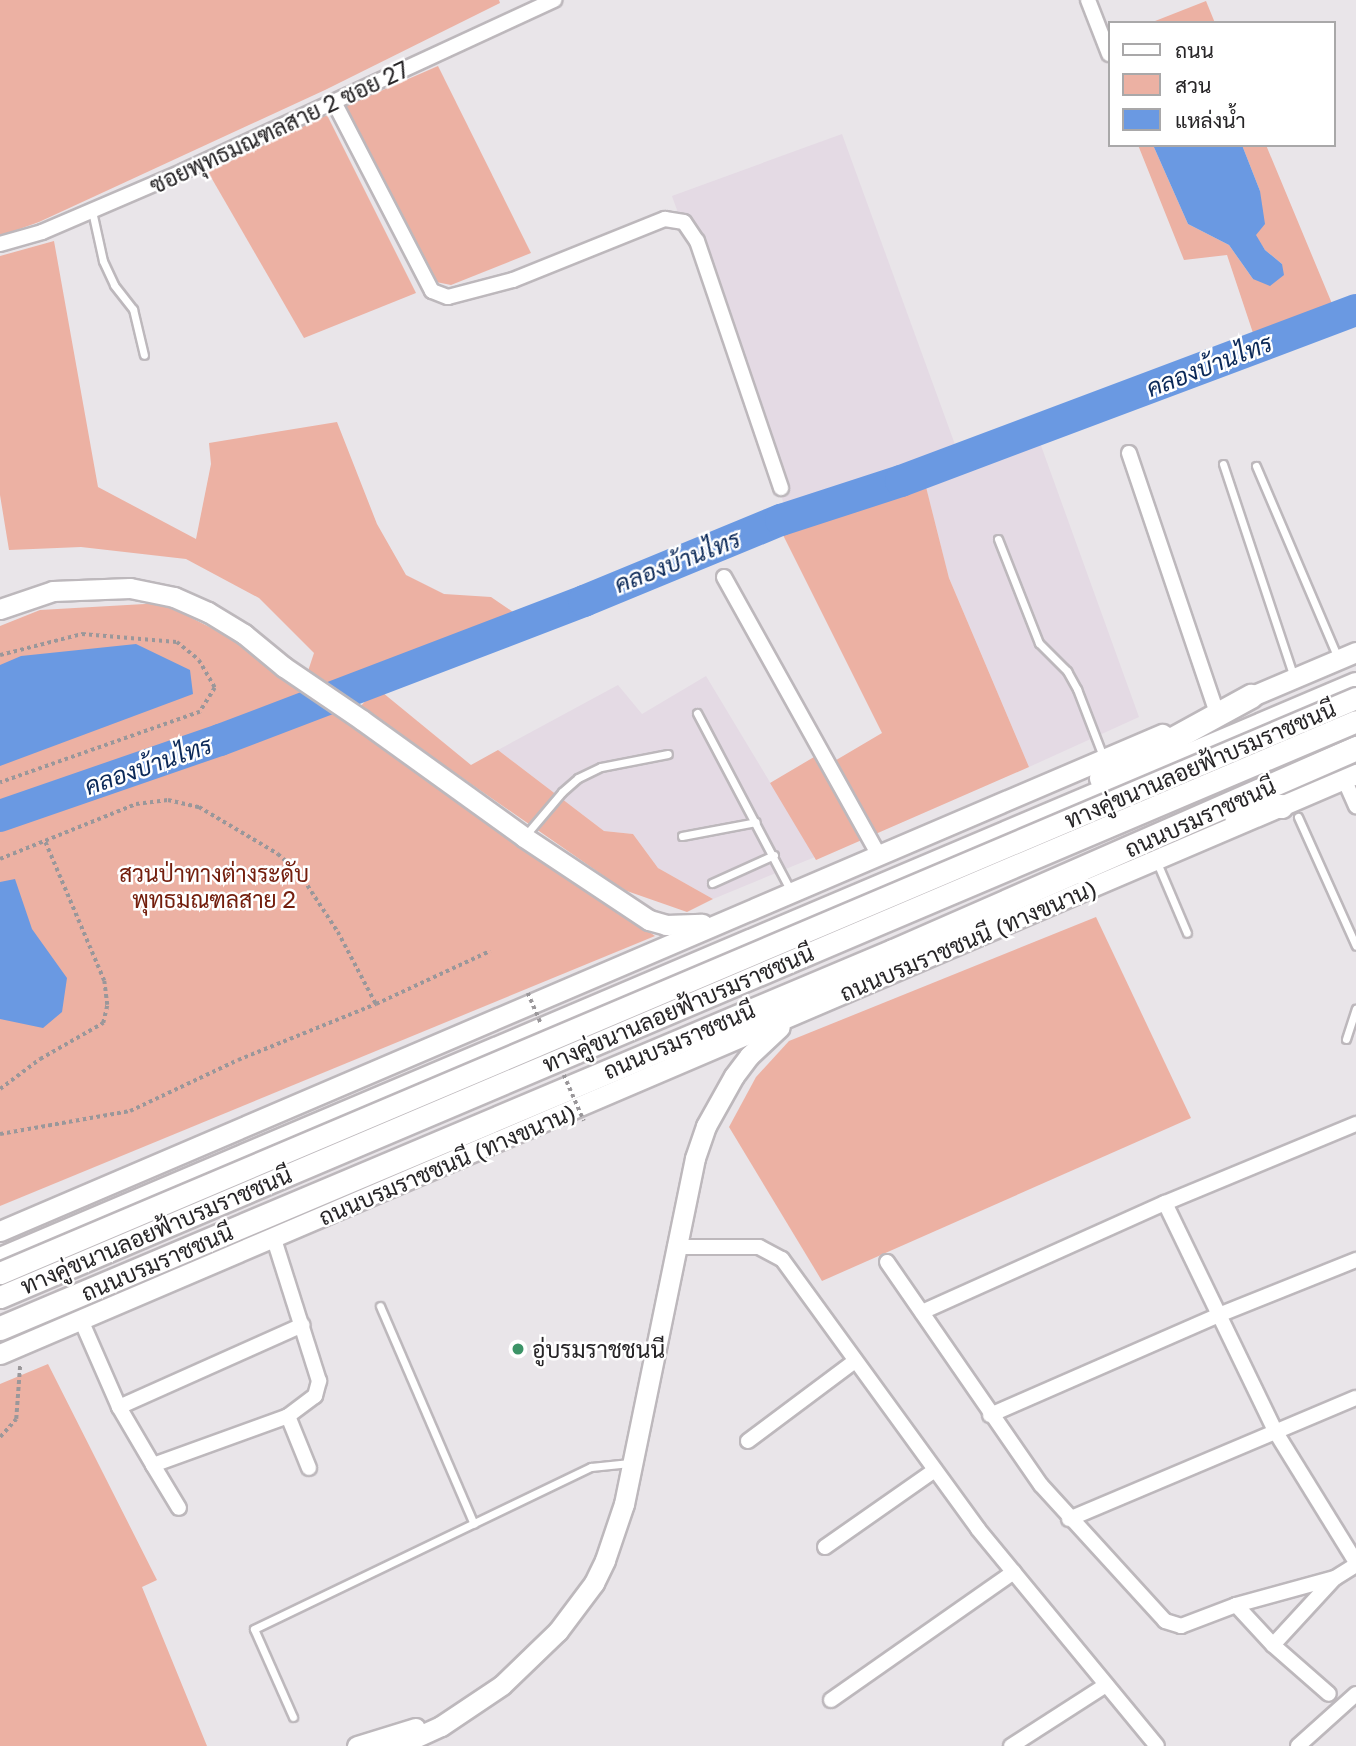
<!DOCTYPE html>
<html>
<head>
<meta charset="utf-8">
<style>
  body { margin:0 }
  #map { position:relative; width:1356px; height:1746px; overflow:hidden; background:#e9e5e9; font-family:"Golos Text",Sarabun,sans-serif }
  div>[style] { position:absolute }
  .built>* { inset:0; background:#e4dae4; transform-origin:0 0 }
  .green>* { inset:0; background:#ecb1a3 }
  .water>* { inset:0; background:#6a99e2 }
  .river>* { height:32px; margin:-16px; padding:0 16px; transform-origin:16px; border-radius:16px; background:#6a99e2 }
  .path>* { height:3.5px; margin-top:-1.75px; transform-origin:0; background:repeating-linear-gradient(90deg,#9a979a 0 3.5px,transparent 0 7px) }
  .roads { filter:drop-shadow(2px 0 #bdb8bc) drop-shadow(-2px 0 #bdb8bc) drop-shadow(0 2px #bdb8bc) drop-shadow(0 -2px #bdb8bc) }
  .service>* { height:7px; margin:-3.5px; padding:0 3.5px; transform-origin:3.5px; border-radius:3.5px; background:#fff }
  .minor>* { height:14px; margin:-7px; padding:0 7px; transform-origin:7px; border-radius:7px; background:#fff }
  .secondary>* { height:19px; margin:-9.5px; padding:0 9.5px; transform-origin:9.5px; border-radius:9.5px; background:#fff }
  .trunk>* { height:23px; margin:-11.5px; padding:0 11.5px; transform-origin:11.5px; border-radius:11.5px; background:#fff }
  .path-bridge>* { height:3.5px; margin-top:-1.75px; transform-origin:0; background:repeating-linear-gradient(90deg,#9a979a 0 3.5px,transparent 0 7px) }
  .bridges { filter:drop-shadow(2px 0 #bdb8bc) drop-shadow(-2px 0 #bdb8bc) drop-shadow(0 2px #bdb8bc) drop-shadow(0 -2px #bdb8bc) }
  .primary-bridge>* { height:21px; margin:-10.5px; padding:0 10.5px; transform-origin:10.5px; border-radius:10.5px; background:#fff }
  .dots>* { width:19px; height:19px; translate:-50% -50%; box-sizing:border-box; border:4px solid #fff; border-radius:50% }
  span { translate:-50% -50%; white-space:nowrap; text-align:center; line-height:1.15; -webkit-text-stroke:5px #fff; paint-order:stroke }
  .street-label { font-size:23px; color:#272527 }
  .park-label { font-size:23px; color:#731e0d }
  .poi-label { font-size:23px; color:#272527 }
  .left { translate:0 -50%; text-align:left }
  .water-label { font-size:24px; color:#0b2958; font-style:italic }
  .legend { position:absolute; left:1108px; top:21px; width:228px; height:126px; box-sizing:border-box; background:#fff; border:2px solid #a9a8a9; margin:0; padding:9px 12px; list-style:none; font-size:21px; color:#272527 }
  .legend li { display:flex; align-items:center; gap:14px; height:35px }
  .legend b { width:35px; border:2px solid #a9a8a9 }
</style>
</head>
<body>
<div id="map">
  <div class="built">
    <i style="left:842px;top:134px;width:337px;height:181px;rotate:70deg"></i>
    <i style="clip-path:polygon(1039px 440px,1139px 717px,1029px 767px,949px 578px,925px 484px)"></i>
    <i style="clip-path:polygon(706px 676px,815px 857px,713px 899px,658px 868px,633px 834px,604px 831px,498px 750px,618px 685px,642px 714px)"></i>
  </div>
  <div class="green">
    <i style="clip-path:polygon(0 0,499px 0,500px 3px,325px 90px,39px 222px,0 236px)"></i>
    <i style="clip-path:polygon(1206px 1px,1215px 23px,1150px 23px)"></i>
    <i style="clip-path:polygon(438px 66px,531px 253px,451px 285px,436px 282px,344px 107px)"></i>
    <i style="clip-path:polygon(327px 115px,416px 293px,304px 338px,208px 172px)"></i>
    <i style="clip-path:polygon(1138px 145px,1153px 145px,1188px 224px,1229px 245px,1253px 279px,1282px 264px,1265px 250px,1255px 235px,1260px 191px,1242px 145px,1266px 145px,1333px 306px,1255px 339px,1227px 255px,1184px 260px)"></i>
    <i style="clip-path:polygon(54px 241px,98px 487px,196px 539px,211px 464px,209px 443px,337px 422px,377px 524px,406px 575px,444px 594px,491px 597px,516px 614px,332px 687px,308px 671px,314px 653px,259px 598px,186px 559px,81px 547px,9px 550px,0 495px,0 256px)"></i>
    <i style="clip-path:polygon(925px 483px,949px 578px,1029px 767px,816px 860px,770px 783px,814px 757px,821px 769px,882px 733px,783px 535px)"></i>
    <i style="clip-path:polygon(162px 603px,243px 644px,655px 936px,0 1206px,0 626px,40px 610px)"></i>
    <i style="clip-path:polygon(377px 688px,471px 765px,498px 750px,604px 831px,633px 834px,658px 868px,713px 899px,687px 912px,624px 890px,360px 707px)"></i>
    <i style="clip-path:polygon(1096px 917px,1191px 1118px,822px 1281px,729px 1127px,756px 1077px,789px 1041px)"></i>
    <i style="clip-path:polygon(48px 1364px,157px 1580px,142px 1587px,207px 1746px,0 1746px,0 1384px)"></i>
  </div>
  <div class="water">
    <i style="clip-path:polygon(1153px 145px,1242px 145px,1260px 191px,1265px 224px,1256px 235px,1265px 250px,1282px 264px,1284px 275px,1270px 286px,1253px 279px,1229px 245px,1188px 224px)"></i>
    <i style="clip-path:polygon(136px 644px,190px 670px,193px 694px,0 766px,0 665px,21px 656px)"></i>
    <i style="clip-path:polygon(15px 879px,32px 929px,67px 978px,62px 1012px,43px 1028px,0 1019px,0 882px)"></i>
  </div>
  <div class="river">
    <i style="left:0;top:816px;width:233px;rotate:-19.1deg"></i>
    <i style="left:220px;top:740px;width:390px;rotate:-20.9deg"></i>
    <i style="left:584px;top:601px;width:213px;rotate:-22.4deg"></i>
    <i style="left:781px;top:520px;width:126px;rotate:-18deg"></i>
    <i style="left:901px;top:481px;width:486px;rotate:-20.6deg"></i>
  </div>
  <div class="path">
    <i style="left:0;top:655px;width:85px;rotate:-14.4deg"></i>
    <i style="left:82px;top:634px;width:95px;rotate:4.8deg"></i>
    <i style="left:177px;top:642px;width:28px;rotate:39deg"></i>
    <i style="left:199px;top:660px;width:32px;rotate:60deg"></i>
    <i style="left:215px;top:688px;width:28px;rotate:122deg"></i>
    <i style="left:200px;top:712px;width:212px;rotate:160.5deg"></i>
    <i style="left:0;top:859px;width:147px;rotate:-22deg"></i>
    <i style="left:136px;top:804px;width:32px;rotate:-7deg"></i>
    <i style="left:168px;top:800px;width:32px;rotate:13deg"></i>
    <i style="left:199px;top:807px;width:92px;rotate:30.7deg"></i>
    <i style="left:278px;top:854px;width:30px;rotate:42deg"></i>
    <i style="left:300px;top:874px;width:69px;rotate:56.8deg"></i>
    <i style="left:338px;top:932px;width:81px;rotate:62.2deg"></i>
    <i style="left:0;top:1089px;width:50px;rotate:-36.9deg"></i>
    <i style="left:40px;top:1059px;width:73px;rotate:-29.7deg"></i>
    <i style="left:103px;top:1023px;width:18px;rotate:-77deg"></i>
    <i style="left:107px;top:1005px;width:24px;rotate:-97deg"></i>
    <i style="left:104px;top:981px;width:151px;rotate:-113deg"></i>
    <i style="left:0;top:1134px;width:132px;rotate:-10deg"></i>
    <i style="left:130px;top:1111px;width:119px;rotate:-25.3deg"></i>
    <i style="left:238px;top:1060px;width:149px;rotate:-22.1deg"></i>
    <i style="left:376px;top:1004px;width:126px;rotate:-24.9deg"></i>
    <i style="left:0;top:1437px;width:24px;rotate:-48deg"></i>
    <i style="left:16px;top:1419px;width:54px;rotate:-85.8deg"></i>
  </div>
  <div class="roads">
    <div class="service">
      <i style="left:92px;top:211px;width:51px;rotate:77.6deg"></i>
      <i style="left:103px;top:261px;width:26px;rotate:65deg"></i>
      <i style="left:114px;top:285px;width:31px;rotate:52deg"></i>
      <i style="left:133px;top:309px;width:47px;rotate:76.6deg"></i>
      <i style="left:1223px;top:464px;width:225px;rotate:71.6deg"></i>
      <i style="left:1256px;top:466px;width:209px;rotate:66.9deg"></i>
      <i style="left:998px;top:539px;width:112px;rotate:68.5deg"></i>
      <i style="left:1039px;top:643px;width:40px;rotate:45deg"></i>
      <i style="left:1067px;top:671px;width:21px;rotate:61deg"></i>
      <i style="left:1077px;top:689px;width:75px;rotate:68.9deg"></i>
      <i style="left:697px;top:713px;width:201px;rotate:62.2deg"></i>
      <i style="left:1298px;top:817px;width:141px;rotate:65.8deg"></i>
      <i style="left:682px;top:836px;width:75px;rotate:-10.7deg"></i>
      <i style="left:524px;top:837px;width:59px;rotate:-49.8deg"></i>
      <i style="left:562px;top:792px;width:21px;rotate:-41deg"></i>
      <i style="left:578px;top:778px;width:25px;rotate:-26deg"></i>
      <i style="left:601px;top:767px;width:68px;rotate:-11deg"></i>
      <i style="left:1156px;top:860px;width:79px;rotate:67deg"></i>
      <i style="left:712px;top:883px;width:68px;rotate:-24.3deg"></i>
      <i style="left:1346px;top:1039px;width:32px;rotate:-72deg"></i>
      <i style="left:380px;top:1306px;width:237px;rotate:66.7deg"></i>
      <i style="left:293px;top:1717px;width:96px;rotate:-113.9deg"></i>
      <i style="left:254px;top:1629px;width:374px;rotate:-25.7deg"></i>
      <i style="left:591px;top:1467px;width:39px;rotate:-6deg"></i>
    </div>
    <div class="minor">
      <i style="left:1088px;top:0;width:58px;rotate:68.7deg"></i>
      <i style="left:334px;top:102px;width:213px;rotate:62.6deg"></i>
      <i style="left:432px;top:291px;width:17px;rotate:21deg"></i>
      <i style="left:448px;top:297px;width:67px;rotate:-14.7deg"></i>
      <i style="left:513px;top:280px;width:164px;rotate:-21.9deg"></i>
      <i style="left:665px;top:219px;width:19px;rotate:9deg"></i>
      <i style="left:684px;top:222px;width:23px;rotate:56deg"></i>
      <i style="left:697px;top:241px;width:261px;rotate:71.2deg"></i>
      <i style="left:0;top:244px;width:44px;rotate:-15.9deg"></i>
      <i style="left:42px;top:232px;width:155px;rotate:-23.2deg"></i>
      <i style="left:184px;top:171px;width:408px;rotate:-24.8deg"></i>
      <i style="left:1129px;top:453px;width:271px;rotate:71.3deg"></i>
      <i style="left:724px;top:577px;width:318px;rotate:60.9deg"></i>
      <i style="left:1344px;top:779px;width:30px;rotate:66deg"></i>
      <i style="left:1165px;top:1203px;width:253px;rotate:64.2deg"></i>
      <i style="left:1275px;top:1431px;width:154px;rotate:58.3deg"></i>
      <i style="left:675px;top:1247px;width:84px"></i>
      <i style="left:759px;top:1247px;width:26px;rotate:28deg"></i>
      <i style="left:782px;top:1259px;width:334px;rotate:54deg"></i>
      <i style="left:978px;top:1529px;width:281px;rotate:50.5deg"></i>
      <i style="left:887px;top:1262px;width:271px;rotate:55.4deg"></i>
      <i style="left:1041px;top:1485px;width:184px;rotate:47.6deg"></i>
      <i style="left:1165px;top:1621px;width:17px;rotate:17deg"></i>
      <i style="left:1181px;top:1626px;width:59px;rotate:-20.9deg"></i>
      <i style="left:1236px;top:1605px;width:103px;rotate:-15.3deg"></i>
      <i style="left:1335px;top:1578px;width:25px;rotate:-32deg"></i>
      <i style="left:922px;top:1312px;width:266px;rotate:-24.2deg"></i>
      <i style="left:1165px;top:1203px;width:207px;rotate:-22.5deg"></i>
      <i style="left:81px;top:1320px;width:95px;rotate:66.4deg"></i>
      <i style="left:119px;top:1407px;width:67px;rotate:59.6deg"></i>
      <i style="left:153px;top:1465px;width:144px;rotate:-19.9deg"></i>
      <i style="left:288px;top:1416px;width:34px;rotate:-37deg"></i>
      <i style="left:315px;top:1396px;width:16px;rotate:-75deg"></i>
      <i style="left:319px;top:1381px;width:149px;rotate:-107.6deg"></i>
      <i style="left:119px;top:1407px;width:201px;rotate:-24.1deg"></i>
      <i style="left:990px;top:1415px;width:250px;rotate:-23.6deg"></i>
      <i style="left:1219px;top:1315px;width:148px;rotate:-21.9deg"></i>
      <i style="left:288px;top:1416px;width:56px;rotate:68deg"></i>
      <i style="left:748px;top:1441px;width:134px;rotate:-36.8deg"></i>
      <i style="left:153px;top:1465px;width:50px;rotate:58.8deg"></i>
      <i style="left:1069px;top:1519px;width:311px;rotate:-22.9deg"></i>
      <i style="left:825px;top:1547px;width:134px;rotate:-35deg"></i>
      <i style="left:1236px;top:1605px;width:54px;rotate:47.2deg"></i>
      <i style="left:1273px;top:1645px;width:74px;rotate:41.2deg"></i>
      <i style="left:1273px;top:1645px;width:90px;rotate:-47.3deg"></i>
      <i style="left:831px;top:1700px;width:223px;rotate:-35deg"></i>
      <i style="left:1011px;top:1746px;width:113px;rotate:-32.7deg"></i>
      <i style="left:1298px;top:1746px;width:78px;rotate:-41.9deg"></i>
    </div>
    <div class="secondary">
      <i style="left:0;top:609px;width:56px;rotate:-18.8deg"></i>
      <i style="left:53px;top:591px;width:77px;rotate:-2.2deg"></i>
      <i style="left:130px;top:588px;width:45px;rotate:11.6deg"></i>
      <i style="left:174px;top:597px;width:37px;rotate:24deg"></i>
      <i style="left:208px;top:612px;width:42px;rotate:31.4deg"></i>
      <i style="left:244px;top:634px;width:52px;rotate:39.5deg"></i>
      <i style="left:284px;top:667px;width:94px;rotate:34.2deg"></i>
      <i style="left:362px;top:720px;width:200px;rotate:35.8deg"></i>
      <i style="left:524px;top:837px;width:150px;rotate:33.6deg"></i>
      <i style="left:649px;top:920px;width:18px;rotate:16deg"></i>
      <i style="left:666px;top:925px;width:36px;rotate:-2deg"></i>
      <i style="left:1238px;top:702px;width:128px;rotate:-23deg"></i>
      <i style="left:0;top:1231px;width:1264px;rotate:-23.16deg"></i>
      <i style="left:0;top:1354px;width:1475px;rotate:-23.16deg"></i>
      <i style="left:357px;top:1746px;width:61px;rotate:-17.2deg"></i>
      <i style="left:397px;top:1746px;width:48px;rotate:-24.4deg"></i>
      <i style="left:441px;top:1726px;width:73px;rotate:-33.9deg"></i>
      <i style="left:502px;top:1685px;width:78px;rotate:-44deg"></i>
      <i style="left:558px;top:1631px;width:60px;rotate:-53.1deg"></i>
      <i style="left:594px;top:1583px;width:25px;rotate:-64deg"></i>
      <i style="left:605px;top:1560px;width:59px;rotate:-71.3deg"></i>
      <i style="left:624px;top:1504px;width:353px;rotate:-78.4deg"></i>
      <i style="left:695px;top:1158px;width:34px;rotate:-71deg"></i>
      <i style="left:706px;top:1126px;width:57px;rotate:-60.8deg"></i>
      <i style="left:734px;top:1076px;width:25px;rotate:-53deg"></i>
      <i style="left:749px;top:1056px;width:42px;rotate:-43.1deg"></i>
    </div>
    <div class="trunk">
      <i style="left:1101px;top:778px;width:171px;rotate:-28.7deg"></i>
      <i style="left:1236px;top:815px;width:27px;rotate:-20deg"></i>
      <i style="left:1261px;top:806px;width:20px"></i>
      <i style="left:0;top:1259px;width:1473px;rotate:-22.98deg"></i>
      <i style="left:0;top:1328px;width:969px;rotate:-22.89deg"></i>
      <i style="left:893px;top:951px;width:506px;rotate:-23.67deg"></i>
    </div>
  </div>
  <div class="path-bridge">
    <i style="left:528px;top:993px;width:33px;rotate:67deg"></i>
    <i style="left:564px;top:1075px;width:50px;rotate:66.5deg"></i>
  </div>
  <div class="bridges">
    <div class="primary-bridge">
      <i style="left:0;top:1273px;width:1473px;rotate:-22.98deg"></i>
      <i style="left:0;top:1297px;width:1473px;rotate:-23.01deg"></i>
    </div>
  </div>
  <div class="dots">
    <i style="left:518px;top:1349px;background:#3c9367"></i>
  </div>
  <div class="street-label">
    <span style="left:279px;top:127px;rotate:-25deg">ซอยพุทธมณฑลสาย 2 ซอย 27</span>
    <span style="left:1200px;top:764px;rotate:-23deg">ทางคู่ขนานลอยฟ้าบรมราชชนนี</span>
    <span style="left:1200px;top:817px;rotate:-24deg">ถนนบรมราชชนนี</span>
    <span style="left:968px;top:940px;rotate:-23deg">ถนนบรมราชชนนี (ทางขนาน)</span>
    <span style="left:678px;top:1008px;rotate:-23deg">ทางคู่ขนานลอยฟ้าบรมราชชนนี</span>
    <span style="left:679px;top:1040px;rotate:-23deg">ถนนบรมราชชนนี</span>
    <span style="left:447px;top:1164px;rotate:-23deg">ถนนบรมราชชนนี (ทางขนาน)</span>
    <span style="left:156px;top:1230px;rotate:-23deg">ทางคู่ขนานลอยฟ้าบรมราชชนนี</span>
    <span style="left:157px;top:1262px;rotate:-23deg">ถนนบรมราชชนนี</span>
  </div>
  <div class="park-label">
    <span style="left:214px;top:886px">สวนป่าทางต่างระดับ<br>พุทธมณฑลสาย 2</span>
  </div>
  <div class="poi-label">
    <span class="left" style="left:532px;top:1349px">อู่บรมราชชนนี</span>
  </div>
  <div class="water-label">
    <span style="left:1209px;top:365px;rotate:-21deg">คลองบ้านไทร</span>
    <span style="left:677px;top:561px;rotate:-21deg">คลองบ้านไทร</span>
    <span style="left:148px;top:765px;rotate:-19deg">คลองบ้านไทร</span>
  </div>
  <ul class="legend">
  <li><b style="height:9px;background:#fff"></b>ถนน</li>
  <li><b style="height:19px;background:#ecb1a3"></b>สวน</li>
  <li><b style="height:19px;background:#6a99e2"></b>แหล่งน้ำ</li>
  </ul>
</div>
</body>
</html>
